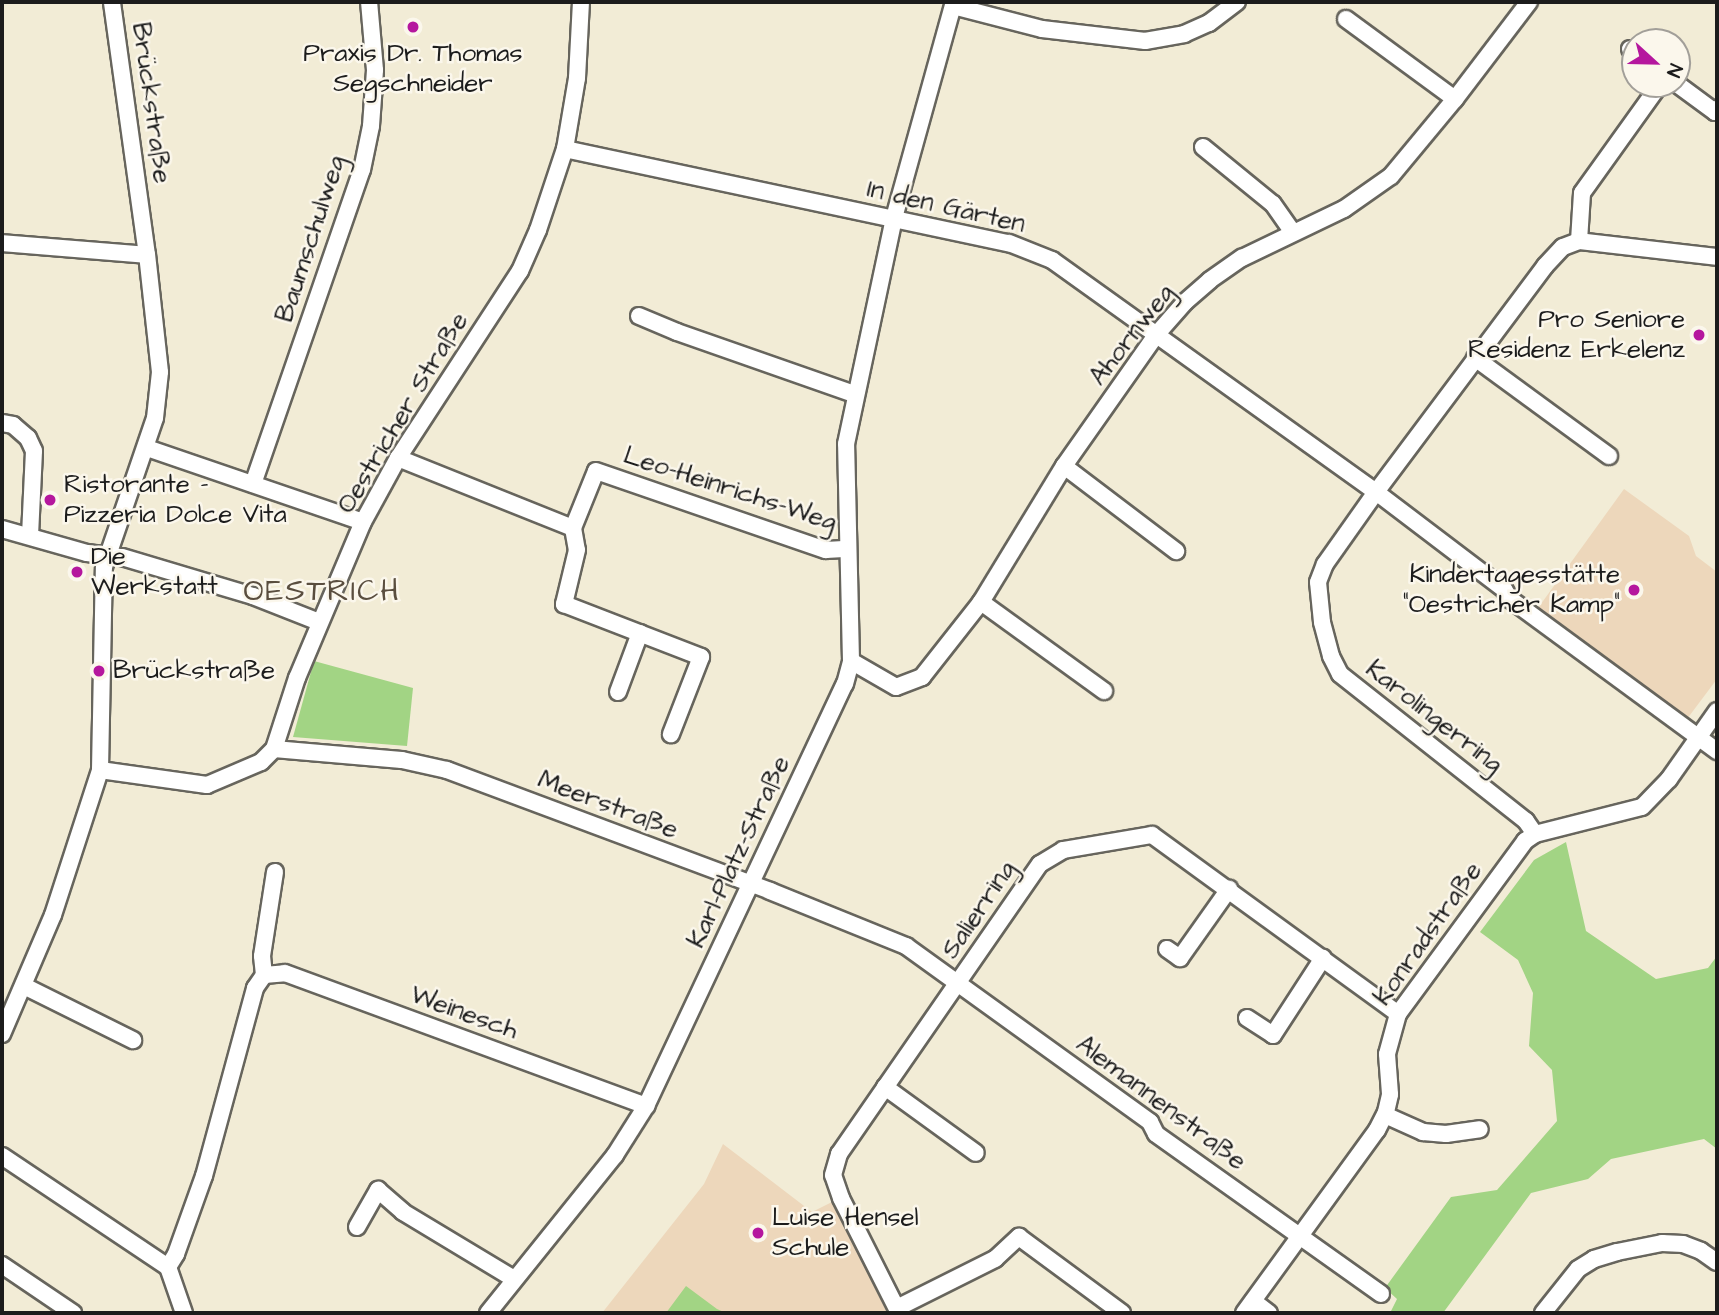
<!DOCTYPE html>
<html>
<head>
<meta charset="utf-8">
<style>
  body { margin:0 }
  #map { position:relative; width:1719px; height:1315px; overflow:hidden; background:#f2ecd6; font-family:"Architects Daughter",sans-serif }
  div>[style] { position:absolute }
  .built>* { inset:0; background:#edd7bb }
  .green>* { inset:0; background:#a2d484 }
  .roads { filter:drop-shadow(2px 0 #67655d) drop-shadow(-2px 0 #67655d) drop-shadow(0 2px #67655d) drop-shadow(0 -2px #67655d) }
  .street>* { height:16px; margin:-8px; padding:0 8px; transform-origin:8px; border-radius:8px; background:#fff }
  .dots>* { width:19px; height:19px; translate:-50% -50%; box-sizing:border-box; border:4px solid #fbf7ec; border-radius:50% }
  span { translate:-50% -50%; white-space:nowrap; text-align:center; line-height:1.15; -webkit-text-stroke:5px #fbf7ec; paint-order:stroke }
  .poi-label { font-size:26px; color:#1c1c1c }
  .right { translate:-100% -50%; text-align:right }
  .left { translate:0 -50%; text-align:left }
  .street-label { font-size:26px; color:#1c1c1c }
  .quarter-label { font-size:30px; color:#5a4e3f; letter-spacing:2px }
  .frame { position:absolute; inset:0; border:4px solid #1c1c1c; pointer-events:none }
  .north { position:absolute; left:1621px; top:28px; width:70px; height:70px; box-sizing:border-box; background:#fbf7ec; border:2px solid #a29f99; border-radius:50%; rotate:112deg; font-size:19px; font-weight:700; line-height:28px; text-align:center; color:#1c1c1c }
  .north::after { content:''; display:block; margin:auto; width:24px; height:32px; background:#b5179e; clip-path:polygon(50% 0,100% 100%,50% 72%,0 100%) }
</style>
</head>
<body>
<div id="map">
  <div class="built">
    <i style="clip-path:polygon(1624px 489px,1689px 536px,1696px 556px,1717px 572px,1717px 679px,1687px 719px,1538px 608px)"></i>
    <i style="clip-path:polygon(723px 1144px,812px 1212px,834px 1201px,887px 1313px,602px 1313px,704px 1184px)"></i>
  </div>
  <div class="green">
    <i style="clip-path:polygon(314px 661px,413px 688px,407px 746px,293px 737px)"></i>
    <i style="clip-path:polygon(1566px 842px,1586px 931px,1656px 979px,1708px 968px,1717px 956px,1717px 1149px,1704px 1139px,1611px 1159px,1588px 1179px,1531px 1193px,1443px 1313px,1390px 1313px,1397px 1299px,1385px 1288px,1451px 1197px,1497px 1190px,1557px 1121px,1552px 1070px,1529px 1046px,1533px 993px,1518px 960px,1480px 932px,1534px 860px)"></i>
    <i style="clip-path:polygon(686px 1286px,717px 1309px,726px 1313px,666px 1313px)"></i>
  </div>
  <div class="roads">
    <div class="street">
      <i style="left:953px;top:6px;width:92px;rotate:14.5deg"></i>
      <i style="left:1042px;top:29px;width:104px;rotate:6.6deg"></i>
      <i style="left:1145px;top:41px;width:40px;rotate:-10deg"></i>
      <i style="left:1184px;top:34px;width:27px;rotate:-24deg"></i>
      <i style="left:1209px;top:23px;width:35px;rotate:-37deg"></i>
      <i style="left:1346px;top:19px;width:135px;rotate:36.3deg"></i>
      <i style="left:1630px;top:49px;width:6px;rotate:39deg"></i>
      <i style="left:1677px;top:84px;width:47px;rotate:36.4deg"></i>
      <i style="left:1715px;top:112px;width:4px;rotate:-56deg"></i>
      <i style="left:1203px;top:147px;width:90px;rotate:39.2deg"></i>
      <i style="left:1273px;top:204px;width:35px;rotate:55deg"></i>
      <i style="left:565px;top:149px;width:454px;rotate:12deg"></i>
      <i style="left:1009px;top:243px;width:46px;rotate:21.6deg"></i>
      <i style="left:1052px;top:260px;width:398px;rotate:35.6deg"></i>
      <i style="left:1376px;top:492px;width:161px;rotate:37.2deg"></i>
      <i style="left:1504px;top:589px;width:12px;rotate:59deg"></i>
      <i style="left:1510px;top:599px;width:257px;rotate:36.3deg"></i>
      <i style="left:1579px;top:241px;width:48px;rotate:-86.4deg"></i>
      <i style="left:1582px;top:193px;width:134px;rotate:-54.4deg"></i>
      <i style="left:2px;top:243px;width:145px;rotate:4.7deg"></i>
      <i style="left:639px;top:316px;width:41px;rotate:22.8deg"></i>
      <i style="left:677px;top:332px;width:188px;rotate:19.3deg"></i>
      <i style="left:1475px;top:358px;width:166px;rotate:36.2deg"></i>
      <i style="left:2px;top:423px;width:11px;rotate:10deg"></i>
      <i style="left:13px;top:425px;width:20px;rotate:41deg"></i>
      <i style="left:28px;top:438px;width:14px;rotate:65deg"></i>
      <i style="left:34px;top:451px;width:84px;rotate:92.7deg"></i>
      <i style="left:147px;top:448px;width:228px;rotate:18.9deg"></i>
      <i style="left:398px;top:458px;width:188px;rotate:21.8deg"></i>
      <i style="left:573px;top:528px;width:61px;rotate:-68deg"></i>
      <i style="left:596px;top:471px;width:243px;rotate:19deg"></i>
      <i style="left:826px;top:550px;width:22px;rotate:-3deg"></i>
      <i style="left:1064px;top:466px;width:141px;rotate:37.2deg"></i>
      <i style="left:253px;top:484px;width:332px;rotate:-70.9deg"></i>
      <i style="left:362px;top:170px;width:45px;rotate:-78.4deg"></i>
      <i style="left:371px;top:126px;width:56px;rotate:-85.9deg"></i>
      <i style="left:375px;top:70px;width:68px;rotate:-95deg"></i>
      <i style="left:573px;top:528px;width:22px;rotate:80deg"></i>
      <i style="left:577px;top:550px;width:56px;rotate:103.5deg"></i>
      <i style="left:564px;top:604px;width:147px;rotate:21.1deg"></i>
      <i style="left:701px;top:657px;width:83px;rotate:111.3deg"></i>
      <i style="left:2px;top:529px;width:88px;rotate:15.8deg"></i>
      <i style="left:87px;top:553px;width:35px;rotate:7deg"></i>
      <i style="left:122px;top:557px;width:137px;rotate:16.6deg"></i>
      <i style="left:253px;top:596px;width:71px;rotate:21.5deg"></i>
      <i style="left:981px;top:602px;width:152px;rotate:35.9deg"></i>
      <i style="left:851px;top:661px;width:52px;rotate:30deg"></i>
      <i style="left:896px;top:687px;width:28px;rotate:-21deg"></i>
      <i style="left:922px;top:677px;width:95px;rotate:-51.8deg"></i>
      <i style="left:981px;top:602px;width:159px;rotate:-58.6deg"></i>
      <i style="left:1064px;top:466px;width:160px;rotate:-54.9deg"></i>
      <i style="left:1156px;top:335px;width:44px;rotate:-48.7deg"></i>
      <i style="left:1185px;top:302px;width:33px;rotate:-41deg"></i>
      <i style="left:1210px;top:280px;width:39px;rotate:-35deg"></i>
      <i style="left:1242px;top:258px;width:113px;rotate:-25.7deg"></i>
      <i style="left:1344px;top:209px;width:57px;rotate:-35.1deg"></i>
      <i style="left:1391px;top:176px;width:100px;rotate:-50.3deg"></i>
      <i style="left:1455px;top:99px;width:122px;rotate:-52.7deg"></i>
      <i style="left:618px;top:692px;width:63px;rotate:-69.6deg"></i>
      <i style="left:274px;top:749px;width:128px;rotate:4.9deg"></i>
      <i style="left:402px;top:760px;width:46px;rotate:12.5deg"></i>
      <i style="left:447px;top:770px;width:345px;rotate:20.5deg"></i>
      <i style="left:770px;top:891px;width:147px;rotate:22deg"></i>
      <i style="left:906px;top:946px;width:301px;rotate:35.8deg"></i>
      <i style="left:1150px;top:1122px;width:13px;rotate:63deg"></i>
      <i style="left:1156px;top:1134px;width:276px;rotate:35.4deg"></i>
      <i style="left:100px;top:770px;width:108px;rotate:8deg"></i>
      <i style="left:207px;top:785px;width:59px;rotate:-23.1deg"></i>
      <i style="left:261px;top:762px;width:18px;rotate:-45deg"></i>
      <i style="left:274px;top:749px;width:75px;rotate:-72.1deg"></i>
      <i style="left:297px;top:678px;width:169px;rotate:-67.1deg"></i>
      <i style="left:363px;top:522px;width:73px;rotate:-61.3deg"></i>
      <i style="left:398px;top:458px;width:223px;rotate:-56.9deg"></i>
      <i style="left:520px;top:271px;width:45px;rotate:-66.3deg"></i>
      <i style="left:538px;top:230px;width:85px;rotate:-71.6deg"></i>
      <i style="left:565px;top:149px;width:72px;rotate:-80.4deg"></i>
      <i style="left:577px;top:78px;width:76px;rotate:-87deg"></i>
      <i style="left:1535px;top:834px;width:16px;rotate:-125deg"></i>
      <i style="left:1526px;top:821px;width:237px;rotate:-141.7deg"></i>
      <i style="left:1340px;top:674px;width:20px;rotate:-117deg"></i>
      <i style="left:1331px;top:656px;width:35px;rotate:-105deg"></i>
      <i style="left:1322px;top:622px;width:40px;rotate:-95.7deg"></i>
      <i style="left:1318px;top:582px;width:19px;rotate:-69deg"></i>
      <i style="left:1325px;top:564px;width:88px;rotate:-54.7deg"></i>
      <i style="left:1376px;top:492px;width:282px;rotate:-53.2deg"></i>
      <i style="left:1545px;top:266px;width:26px;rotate:-47deg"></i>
      <i style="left:1563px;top:247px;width:17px;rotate:-21deg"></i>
      <i style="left:1579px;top:241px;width:139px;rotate:6.6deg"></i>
      <i style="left:1167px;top:949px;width:16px;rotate:35deg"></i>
      <i style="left:1180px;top:958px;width:85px;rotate:-54.6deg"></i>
      <i style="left:264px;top:975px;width:19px;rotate:-96deg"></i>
      <i style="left:262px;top:956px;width:85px;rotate:-81.2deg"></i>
      <i style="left:24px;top:986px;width:122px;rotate:26.4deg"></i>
      <i style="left:1247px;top:1018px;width:31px;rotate:33deg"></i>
      <i style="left:1273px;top:1035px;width:92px;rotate:-57deg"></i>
      <i style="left:2px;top:1034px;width:129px;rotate:-66.8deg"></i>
      <i style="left:53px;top:915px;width:152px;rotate:-72deg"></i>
      <i style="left:100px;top:770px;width:203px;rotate:-88.9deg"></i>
      <i style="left:104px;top:567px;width:157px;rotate:-71.1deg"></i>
      <i style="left:155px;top:418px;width:46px;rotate:-83.8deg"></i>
      <i style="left:160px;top:372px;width:118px;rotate:-96.3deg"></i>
      <i style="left:147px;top:255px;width:255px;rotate:-97.9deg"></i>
      <i style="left:885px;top:1087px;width:112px;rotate:36deg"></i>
      <i style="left:1385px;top:1115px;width:42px;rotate:24.1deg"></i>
      <i style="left:1423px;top:1132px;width:23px;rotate:5deg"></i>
      <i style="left:1446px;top:1134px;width:34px;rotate:-8deg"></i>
      <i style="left:2px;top:1156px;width:200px;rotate:33.8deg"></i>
      <i style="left:168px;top:1267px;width:49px;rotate:70.8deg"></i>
      <i style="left:357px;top:1227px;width:43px;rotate:-60.4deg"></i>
      <i style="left:378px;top:1190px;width:33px;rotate:41deg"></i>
      <i style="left:403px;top:1212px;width:130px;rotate:31.1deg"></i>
      <i style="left:2px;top:1265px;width:86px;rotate:34.1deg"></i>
      <i style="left:168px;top:1267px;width:15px;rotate:-58deg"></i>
      <i style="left:176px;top:1254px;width:83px;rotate:-70.3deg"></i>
      <i style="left:204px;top:1176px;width:195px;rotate:-74.8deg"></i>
      <i style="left:255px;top:988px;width:16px;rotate:-55deg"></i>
      <i style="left:264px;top:975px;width:21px;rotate:-5deg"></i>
      <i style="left:285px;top:973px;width:385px;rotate:20.2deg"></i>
      <i style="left:1253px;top:1301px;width:20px;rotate:37deg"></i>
      <i style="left:897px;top:1308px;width:110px;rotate:-26.6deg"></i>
      <i style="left:995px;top:1259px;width:33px;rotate:-43deg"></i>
      <i style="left:1019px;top:1237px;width:128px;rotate:36.4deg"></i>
      <i style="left:488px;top:1313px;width:203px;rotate:-51.2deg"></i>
      <i style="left:615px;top:1155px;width:58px;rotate:-57.7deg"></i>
      <i style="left:646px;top:1106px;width:467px;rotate:-64.8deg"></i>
      <i style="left:845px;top:684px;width:24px;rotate:-75deg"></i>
      <i style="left:851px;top:661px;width:217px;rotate:-91.3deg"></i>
      <i style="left:846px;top:444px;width:231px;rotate:-78deg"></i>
      <i style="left:894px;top:218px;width:224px;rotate:-74.5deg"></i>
      <i style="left:899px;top:1313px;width:129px;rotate:-116.8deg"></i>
      <i style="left:841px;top:1198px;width:24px;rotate:-109deg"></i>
      <i style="left:833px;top:1175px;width:22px;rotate:-74deg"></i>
      <i style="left:839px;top:1154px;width:353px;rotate:-55.3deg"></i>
      <i style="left:1040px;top:864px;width:27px;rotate:-31deg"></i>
      <i style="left:1063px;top:850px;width:90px;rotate:-9.6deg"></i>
      <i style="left:1152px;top:835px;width:304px;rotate:36deg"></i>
      <i style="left:1244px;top:1313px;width:226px;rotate:-54deg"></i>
      <i style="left:1377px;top:1130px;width:20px;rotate:-63deg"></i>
      <i style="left:1386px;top:1112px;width:18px;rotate:-77deg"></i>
      <i style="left:1390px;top:1094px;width:40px;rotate:-94.3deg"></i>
      <i style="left:1387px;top:1054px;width:41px;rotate:-74.6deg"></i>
      <i style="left:1398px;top:1014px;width:215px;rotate:-53.7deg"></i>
      <i style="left:1525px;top:841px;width:12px;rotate:-35deg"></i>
      <i style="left:1535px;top:834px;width:110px;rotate:-14.2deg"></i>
      <i style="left:1642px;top:807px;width:39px;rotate:-46deg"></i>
      <i style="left:1669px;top:779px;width:83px;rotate:-54.8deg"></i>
      <i style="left:1543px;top:1313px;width:56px;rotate:-51.5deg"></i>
      <i style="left:1578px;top:1269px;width:19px;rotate:-32deg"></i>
      <i style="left:1594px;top:1259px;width:24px;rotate:-17deg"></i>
      <i style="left:1617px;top:1252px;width:46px;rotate:-11.3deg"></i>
      <i style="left:1662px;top:1243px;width:21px;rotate:3deg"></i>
      <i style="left:1683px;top:1244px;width:19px;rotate:21deg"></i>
      <i style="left:1701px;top:1251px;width:19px;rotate:35deg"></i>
    </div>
  </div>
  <div class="dots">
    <i style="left:413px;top:27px;background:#b5179e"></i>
    <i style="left:1699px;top:335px;background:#b5179e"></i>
    <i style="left:50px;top:500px;background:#b5179e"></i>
    <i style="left:77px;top:572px;background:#b5179e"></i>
    <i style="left:1634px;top:590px;background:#b5179e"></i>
    <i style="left:99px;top:671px;background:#b5179e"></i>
    <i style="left:758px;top:1233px;background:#b5179e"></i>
  </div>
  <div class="poi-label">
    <span style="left:413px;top:69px">Praxis Dr. Thomas<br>Segschneider</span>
    <span class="right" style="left:1685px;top:335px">Pro Seniore<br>Residenz Erkelenz</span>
    <span class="left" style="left:64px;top:500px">Ristorante -<br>Pizzeria Dolce Vita</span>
    <span class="left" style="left:91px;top:572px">Die<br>Werkstatt</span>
    <span class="right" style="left:1620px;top:590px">Kindertagesstätte<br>"Oestricher Kamp"</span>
    <span class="left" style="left:113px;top:671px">Brückstraße</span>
    <span class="left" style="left:772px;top:1233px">Luise Hensel<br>Schule</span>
  </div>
  <div class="street-label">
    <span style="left:151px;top:103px;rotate:82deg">Brückstraße</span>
    <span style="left:946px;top:207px;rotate:13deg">In den Gärten</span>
    <span style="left:311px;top:239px;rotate:-72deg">Baumschulweg</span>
    <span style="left:1132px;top:335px;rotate:-52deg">Ahornweg</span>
    <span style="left:403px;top:413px;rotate:-59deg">Oestricher Straße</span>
    <span style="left:730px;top:489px;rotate:18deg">Leo-Heinrichs-Weg</span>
    <span style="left:1434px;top:717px;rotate:38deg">Karolingerring</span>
    <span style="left:608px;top:805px;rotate:21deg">Meerstraße</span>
    <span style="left:739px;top:852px;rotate:-65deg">Karl-Platz-Straße</span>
    <span style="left:979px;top:910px;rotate:-56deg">Salierring</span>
    <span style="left:1428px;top:934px;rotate:-55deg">Konradstraße</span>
    <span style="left:464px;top:1013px;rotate:20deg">Weinesch</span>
    <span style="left:1161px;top:1103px;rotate:37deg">Alemannenstraße</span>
  </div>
  <div class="quarter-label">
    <span style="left:322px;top:591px">OESTRICH</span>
  </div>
  <div class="frame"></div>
  <div class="north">N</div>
</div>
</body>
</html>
